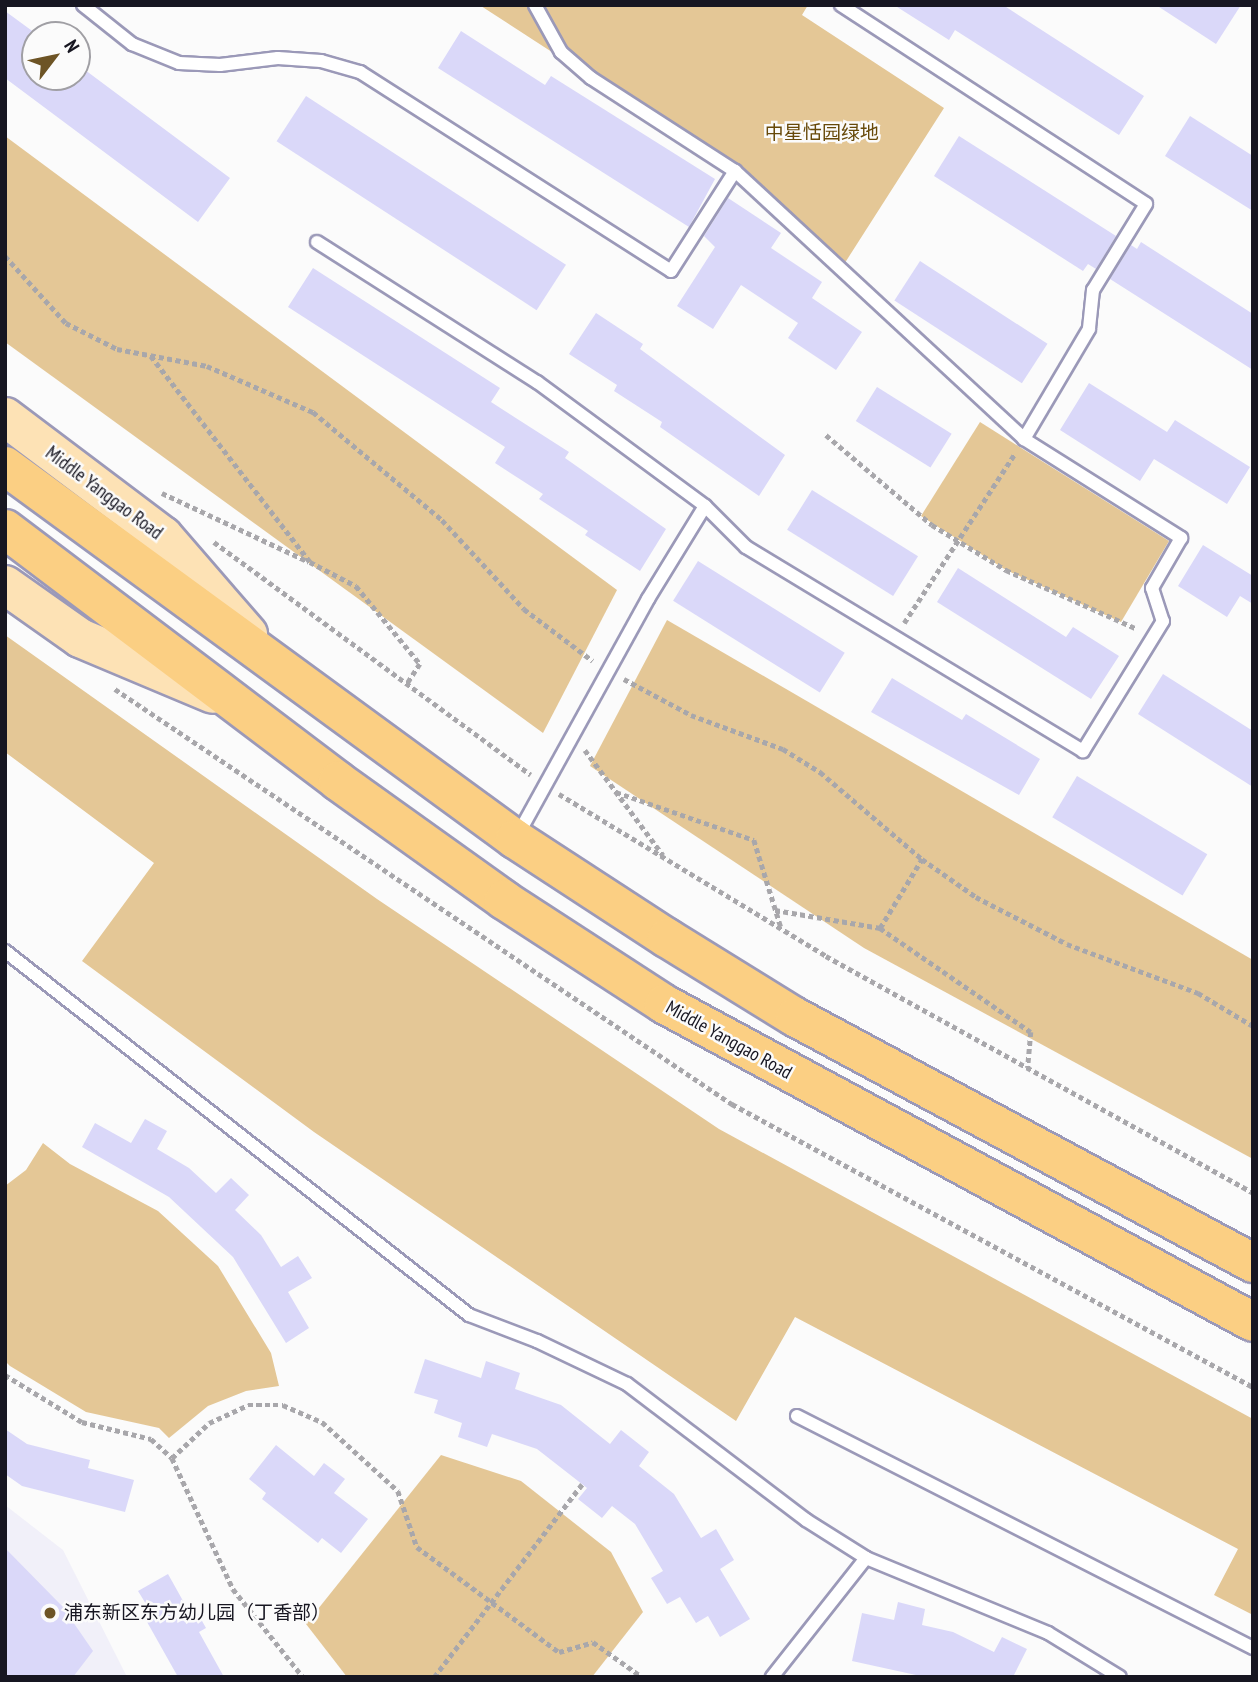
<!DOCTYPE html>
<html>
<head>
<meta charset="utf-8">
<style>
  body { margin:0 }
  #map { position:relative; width:1258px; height:1682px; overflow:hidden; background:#fbfbfb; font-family:"PT Sans Narrow","Noto Sans SC",sans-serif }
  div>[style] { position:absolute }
  .built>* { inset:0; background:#f1f0f9 }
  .green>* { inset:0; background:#e4c796 }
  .building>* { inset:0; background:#dad8f9; transform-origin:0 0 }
  .path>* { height:4.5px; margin-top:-2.25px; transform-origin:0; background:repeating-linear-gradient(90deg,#a8a7ab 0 5px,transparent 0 8.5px) }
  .roads { filter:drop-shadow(2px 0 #9b99b8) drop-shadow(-2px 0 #9b99b8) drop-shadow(0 2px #9b99b8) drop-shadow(0 -2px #9b99b8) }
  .lane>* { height:12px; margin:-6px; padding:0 6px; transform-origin:6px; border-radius:6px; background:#fff }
  .primary>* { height:38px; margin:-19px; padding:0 19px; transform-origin:19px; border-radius:19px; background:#fde2b5 }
  .highway>* { height:38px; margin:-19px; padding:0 19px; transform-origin:19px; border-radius:19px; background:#fbcf83 }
  .dots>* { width:19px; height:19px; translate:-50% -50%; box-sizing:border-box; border:4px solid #fbfbfb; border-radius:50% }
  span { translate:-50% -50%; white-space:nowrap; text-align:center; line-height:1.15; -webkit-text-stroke:5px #fbfbfb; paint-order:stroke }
  .park-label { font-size:19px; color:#674909 }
  .street-label { font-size:19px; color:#171621 }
  .poi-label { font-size:19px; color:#171621 }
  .left { translate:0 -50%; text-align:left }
  .frame { position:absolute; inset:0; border:7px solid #171621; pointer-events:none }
  .north { position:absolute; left:21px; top:21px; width:70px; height:70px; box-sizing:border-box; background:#fbfbfb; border:2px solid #a09fa4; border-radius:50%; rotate:58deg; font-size:19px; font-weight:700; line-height:28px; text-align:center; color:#171621 }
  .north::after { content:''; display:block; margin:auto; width:24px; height:32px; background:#6d5425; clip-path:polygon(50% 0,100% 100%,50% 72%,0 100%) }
</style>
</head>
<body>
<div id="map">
  <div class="built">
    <i style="clip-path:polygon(5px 1505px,63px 1550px,127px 1677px,5px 1677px)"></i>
  </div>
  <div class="green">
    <i style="clip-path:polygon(808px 5px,802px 15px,944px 108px,841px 269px,735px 171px,481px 6px)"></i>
    <i style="clip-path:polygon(5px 136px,617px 590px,543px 733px,5px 342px)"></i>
    <i style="clip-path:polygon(980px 422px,1169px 541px,1121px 622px,1006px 570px,921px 516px)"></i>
    <i style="clip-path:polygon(667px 620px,1253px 960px,1253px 1159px,864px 948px,590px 766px)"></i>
    <i style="clip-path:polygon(5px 635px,377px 899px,719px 1129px,1253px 1419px,1253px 1615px,1214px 1595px,1238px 1549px,795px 1317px,736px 1421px,314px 1132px,82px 961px,154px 863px,5px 752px)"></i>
    <i style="clip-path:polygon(43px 1143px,70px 1164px,158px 1211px,218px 1266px,271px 1353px,279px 1386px,246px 1391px,208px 1406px,169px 1438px,159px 1428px,86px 1412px,10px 1366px,5px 1361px,5px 1186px,26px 1170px)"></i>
    <i style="clip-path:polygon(441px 1455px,521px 1481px,611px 1552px,643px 1612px,592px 1677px,347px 1677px,306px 1624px)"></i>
  </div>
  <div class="building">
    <i style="clip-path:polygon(894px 5px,1003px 5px,1144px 96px,1119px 135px,955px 30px,949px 40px)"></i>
    <i style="clip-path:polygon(1156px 5px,1241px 5px,1216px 44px)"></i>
    <i style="clip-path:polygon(5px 11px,35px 33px,35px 77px,77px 77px,77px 64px,230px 178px,198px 222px,5px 78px)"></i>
    <i style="clip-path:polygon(461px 31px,545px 85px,551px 76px,715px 179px,689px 227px,438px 68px)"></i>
    <i style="left:306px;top:96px;width:310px;height:54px;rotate:33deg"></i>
    <i style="clip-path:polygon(1190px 116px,1253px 156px,1253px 211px,1165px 156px)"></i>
    <i style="clip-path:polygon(959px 136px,1116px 236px,1096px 269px,1088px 264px,1083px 271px,934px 176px)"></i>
    <i style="clip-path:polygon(728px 198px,781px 233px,771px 248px,822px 282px,812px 298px,862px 332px,836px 370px,788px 338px,798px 323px,741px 285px,713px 329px,677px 306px,715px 247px,704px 236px)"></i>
    <i style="clip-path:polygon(1141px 242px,1253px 314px,1253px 370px,1110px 279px,1131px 245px,1137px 249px)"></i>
    <i style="left:920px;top:261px;width:152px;height:47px;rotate:33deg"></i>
    <i style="clip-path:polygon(313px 268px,500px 388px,491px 402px,569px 452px,565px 458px,666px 529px,640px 571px,585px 535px,588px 531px,539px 499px,543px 494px,495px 463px,505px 447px,288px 307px)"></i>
    <i style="clip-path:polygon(596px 313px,643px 344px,640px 349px,785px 455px,759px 496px,660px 427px,662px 422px,614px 391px,617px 385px,569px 354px)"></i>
    <i style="clip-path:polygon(1089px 383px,1167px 432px,1175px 420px,1250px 467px,1227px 504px,1154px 459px,1140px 481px,1060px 430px)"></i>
    <i style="left:877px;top:387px;width:88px;height:40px;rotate:32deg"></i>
    <i style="left:812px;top:490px;width:125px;height:47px;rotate:32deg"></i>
    <i style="clip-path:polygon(1203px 545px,1253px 576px,1253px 604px,1240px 596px,1227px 617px,1178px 586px)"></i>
    <i style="left:698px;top:561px;width:173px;height:47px;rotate:32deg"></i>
    <i style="clip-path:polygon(958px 568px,1066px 637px,1073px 627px,1119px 656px,1091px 699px,937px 602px)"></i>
    <i style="clip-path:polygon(1163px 674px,1253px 731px,1253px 787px,1138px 714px)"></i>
    <i style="clip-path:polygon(892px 678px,962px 720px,966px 714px,1040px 759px,1019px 795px,871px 712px)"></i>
    <i style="left:1077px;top:776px;width:152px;height:48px;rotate:31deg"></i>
    <i style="clip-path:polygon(145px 1119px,167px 1131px,157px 1149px,189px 1168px,216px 1193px,231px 1178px,249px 1195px,235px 1210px,261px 1235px,281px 1267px,298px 1256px,312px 1278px,288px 1292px,309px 1328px,286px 1343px,233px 1257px,169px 1197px,82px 1147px,95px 1123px,131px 1143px)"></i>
    <i style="clip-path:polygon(425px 1359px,481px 1378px,486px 1361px,520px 1373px,515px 1389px,561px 1405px,610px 1444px,621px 1430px,649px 1452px,639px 1466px,674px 1494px,701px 1538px,716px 1529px,734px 1560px,720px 1569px,750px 1619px,720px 1637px,708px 1616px,696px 1623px,680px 1597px,667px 1604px,651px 1578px,663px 1571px,635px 1524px,612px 1506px,602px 1518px,578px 1499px,587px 1488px,537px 1449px,492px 1434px,487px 1447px,458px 1437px,462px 1423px,434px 1413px,438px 1400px,414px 1393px)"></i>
    <i style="clip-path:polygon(5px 1429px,27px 1444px,90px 1460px,88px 1468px,134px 1480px,125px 1512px,22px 1486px,5px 1474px)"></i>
    <i style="clip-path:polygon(276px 1445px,314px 1476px,324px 1463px,345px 1479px,334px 1493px,368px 1519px,341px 1553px,322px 1538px,318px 1543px,262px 1499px,266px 1493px,249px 1479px)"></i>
    <i style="clip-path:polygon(5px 1548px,62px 1606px,93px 1651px,73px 1677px,5px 1677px)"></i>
    <i style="clip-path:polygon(168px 1574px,187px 1608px,193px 1605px,206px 1628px,199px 1632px,224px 1677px,178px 1677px,142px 1613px,149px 1609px,138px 1591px)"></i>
    <i style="clip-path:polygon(898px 1602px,925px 1609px,922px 1625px,953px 1632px,994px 1652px,1002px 1637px,1027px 1649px,1013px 1677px,925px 1677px,852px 1661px,862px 1613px,894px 1620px)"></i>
  </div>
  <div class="path">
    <i style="left:5px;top:256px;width:91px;rotate:47.7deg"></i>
    <i style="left:66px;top:323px;width:57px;rotate:27deg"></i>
    <i style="left:117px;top:349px;width:92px;rotate:10.7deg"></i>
    <i style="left:207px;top:366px;width:116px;rotate:23.5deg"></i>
    <i style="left:313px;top:412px;width:168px;rotate:39.9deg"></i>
    <i style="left:442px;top:520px;width:121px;rotate:47.3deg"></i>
    <i style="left:524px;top:609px;width:86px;rotate:37deg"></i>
    <i style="left:151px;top:356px;width:260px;rotate:52.3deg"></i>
    <i style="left:310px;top:562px;width:52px;rotate:27.6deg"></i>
    <i style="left:356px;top:586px;width:101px;rotate:50.6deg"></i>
    <i style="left:420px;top:664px;width:24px;rotate:123deg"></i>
    <i style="left:826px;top:435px;width:139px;rotate:40.3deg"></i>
    <i style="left:932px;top:525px;width:87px;rotate:31.3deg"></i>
    <i style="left:1006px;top:570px;width:144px;rotate:24.2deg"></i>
    <i style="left:162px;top:493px;width:162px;rotate:25.1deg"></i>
    <i style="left:214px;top:542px;width:393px;rotate:36.3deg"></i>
    <i style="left:904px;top:623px;width:201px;rotate:-56.8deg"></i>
    <i style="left:624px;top:679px;width:76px;rotate:28.2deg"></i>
    <i style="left:691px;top:715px;width:98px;rotate:20.3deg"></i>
    <i style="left:783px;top:749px;width:44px;rotate:31.9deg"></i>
    <i style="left:820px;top:772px;width:134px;rotate:40.5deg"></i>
    <i style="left:922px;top:859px;width:66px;rotate:35.1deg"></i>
    <i style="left:976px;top:897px;width:102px;rotate:27.3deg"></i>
    <i style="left:1067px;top:944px;width:140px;rotate:20.5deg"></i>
    <i style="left:1198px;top:993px;width:64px;rotate:31deg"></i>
    <i style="left:115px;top:689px;width:744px;rotate:33.93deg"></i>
    <i style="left:732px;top:1104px;width:593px;rotate:28.51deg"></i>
    <i style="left:585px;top:750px;width:131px;rotate:53.4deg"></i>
    <i style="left:616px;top:792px;width:146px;rotate:19.2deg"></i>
    <i style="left:754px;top:840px;width:91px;rotate:72.8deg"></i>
    <i style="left:559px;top:794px;width:312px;rotate:31.2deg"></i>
    <i style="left:826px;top:956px;width:488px;rotate:29deg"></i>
    <i style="left:775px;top:910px;width:107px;rotate:9.7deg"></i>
    <i style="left:880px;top:928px;width:183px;rotate:34.6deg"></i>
    <i style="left:1031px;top:1032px;width:36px;rotate:95deg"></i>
    <i style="left:880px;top:928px;width:81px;rotate:-58.7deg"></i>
    <i style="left:5px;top:1375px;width:90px;rotate:31.4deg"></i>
    <i style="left:82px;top:1422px;width:71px;rotate:13.8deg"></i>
    <i style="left:151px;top:1439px;width:28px;rotate:42deg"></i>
    <i style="left:172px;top:1458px;width:145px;rotate:65deg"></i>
    <i style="left:233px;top:1589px;width:112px;rotate:51.5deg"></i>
    <i style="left:172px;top:1458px;width:51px;rotate:-43.4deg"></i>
    <i style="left:209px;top:1423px;width:43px;rotate:-24.8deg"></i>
    <i style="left:248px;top:1405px;width:35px"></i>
    <i style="left:283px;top:1405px;width:43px;rotate:23.6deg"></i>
    <i style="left:322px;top:1422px;width:103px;rotate:42.2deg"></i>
    <i style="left:398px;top:1491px;width:59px;rotate:71.3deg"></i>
    <i style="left:417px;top:1547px;width:177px;rotate:36.5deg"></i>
    <i style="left:559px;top:1652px;width:35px;rotate:-16deg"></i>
    <i style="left:593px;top:1642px;width:60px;rotate:35.5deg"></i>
    <i style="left:434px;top:1677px;width:243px;rotate:-52.5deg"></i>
  </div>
  <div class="roads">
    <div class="lane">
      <i style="left:83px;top:5px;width:63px;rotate:38.5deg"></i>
      <i style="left:132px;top:44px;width:51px;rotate:22deg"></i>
      <i style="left:179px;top:63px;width:41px;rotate:2.8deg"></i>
      <i style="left:220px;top:65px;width:58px;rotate:-6.9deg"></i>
      <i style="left:278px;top:58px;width:43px;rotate:4deg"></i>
      <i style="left:321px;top:61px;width:41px;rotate:15.8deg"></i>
      <i style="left:360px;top:72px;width:369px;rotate:32.6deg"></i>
      <i style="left:671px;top:271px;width:119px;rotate:-57.4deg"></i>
      <i style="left:535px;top:5px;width:54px;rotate:61deg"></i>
      <i style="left:561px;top:52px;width:40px;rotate:41deg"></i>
      <i style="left:591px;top:78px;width:171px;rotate:32.9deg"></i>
      <i style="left:735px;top:171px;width:394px;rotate:42.8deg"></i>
      <i style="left:1024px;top:439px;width:186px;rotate:32.2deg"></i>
      <i style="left:1181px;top:538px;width:58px;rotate:120.1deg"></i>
      <i style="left:1152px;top:588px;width:35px;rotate:72deg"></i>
      <i style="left:1163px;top:621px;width:153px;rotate:121.6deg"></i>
      <i style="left:1083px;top:751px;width:394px;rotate:-148.8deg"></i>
      <i style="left:746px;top:547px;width:58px;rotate:-135deg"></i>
      <i style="left:841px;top:5px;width:364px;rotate:33.1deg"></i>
      <i style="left:1146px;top:204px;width:101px;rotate:121.6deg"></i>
      <i style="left:1093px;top:290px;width:39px;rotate:96deg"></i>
      <i style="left:1089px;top:329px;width:128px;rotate:120.6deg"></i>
      <i style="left:317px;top:242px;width:261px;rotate:32.5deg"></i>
      <i style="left:537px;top:382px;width:209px;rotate:36.4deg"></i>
      <i style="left:705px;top:506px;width:109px;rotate:121.5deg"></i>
      <i style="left:648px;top:599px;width:271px;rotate:118.9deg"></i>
      <i style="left:5px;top:951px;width:590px;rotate:38.11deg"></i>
      <i style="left:469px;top:1315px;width:73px;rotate:20.9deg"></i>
      <i style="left:537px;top:1341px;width:100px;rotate:25.5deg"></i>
      <i style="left:627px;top:1384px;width:225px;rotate:37.2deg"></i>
      <i style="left:806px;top:1520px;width:71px;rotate:32.3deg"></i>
      <i style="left:866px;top:1558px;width:152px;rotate:128.3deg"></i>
      <i style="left:797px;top:1416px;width:512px;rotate:26.97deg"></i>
      <i style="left:866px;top:1558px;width:197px;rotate:22.4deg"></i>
      <i style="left:1048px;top:1633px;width:84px;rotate:31.4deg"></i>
    </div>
    <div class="primary">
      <i style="left:5px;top:417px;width:198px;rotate:37deg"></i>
      <i style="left:163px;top:536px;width:130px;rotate:49.1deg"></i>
      <i style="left:5px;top:585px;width:92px;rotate:35.2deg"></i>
      <i style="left:80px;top:638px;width:144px;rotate:22.8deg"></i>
    </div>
    <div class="highway">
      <i style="left:5px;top:466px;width:632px;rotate:36.18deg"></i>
      <i style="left:515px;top:839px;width:181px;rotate:33.1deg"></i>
      <i style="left:667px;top:938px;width:150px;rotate:31.7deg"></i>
      <i style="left:795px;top:1017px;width:520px;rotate:28.24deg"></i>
      <i style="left:5px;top:529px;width:418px;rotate:37.1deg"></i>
      <i style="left:338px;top:781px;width:204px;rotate:35.6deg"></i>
      <i style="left:504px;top:900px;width:191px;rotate:33deg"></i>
      <i style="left:664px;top:1004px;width:669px;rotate:28.36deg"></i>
    </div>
  </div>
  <div class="dots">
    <i style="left:50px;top:1613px;background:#6d5425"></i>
  </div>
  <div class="park-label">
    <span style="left:822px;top:133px">中星恬园绿地</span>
  </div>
  <div class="street-label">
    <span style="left:104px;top:493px;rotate:37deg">Middle Yanggao Road</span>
    <span style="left:729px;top:1040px;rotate:29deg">Middle Yanggao Road</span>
  </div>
  <div class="poi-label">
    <span class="left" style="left:64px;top:1613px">浦东新区东方幼儿园（丁香部）</span>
  </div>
  <div class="frame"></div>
  <div class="north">N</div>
</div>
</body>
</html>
